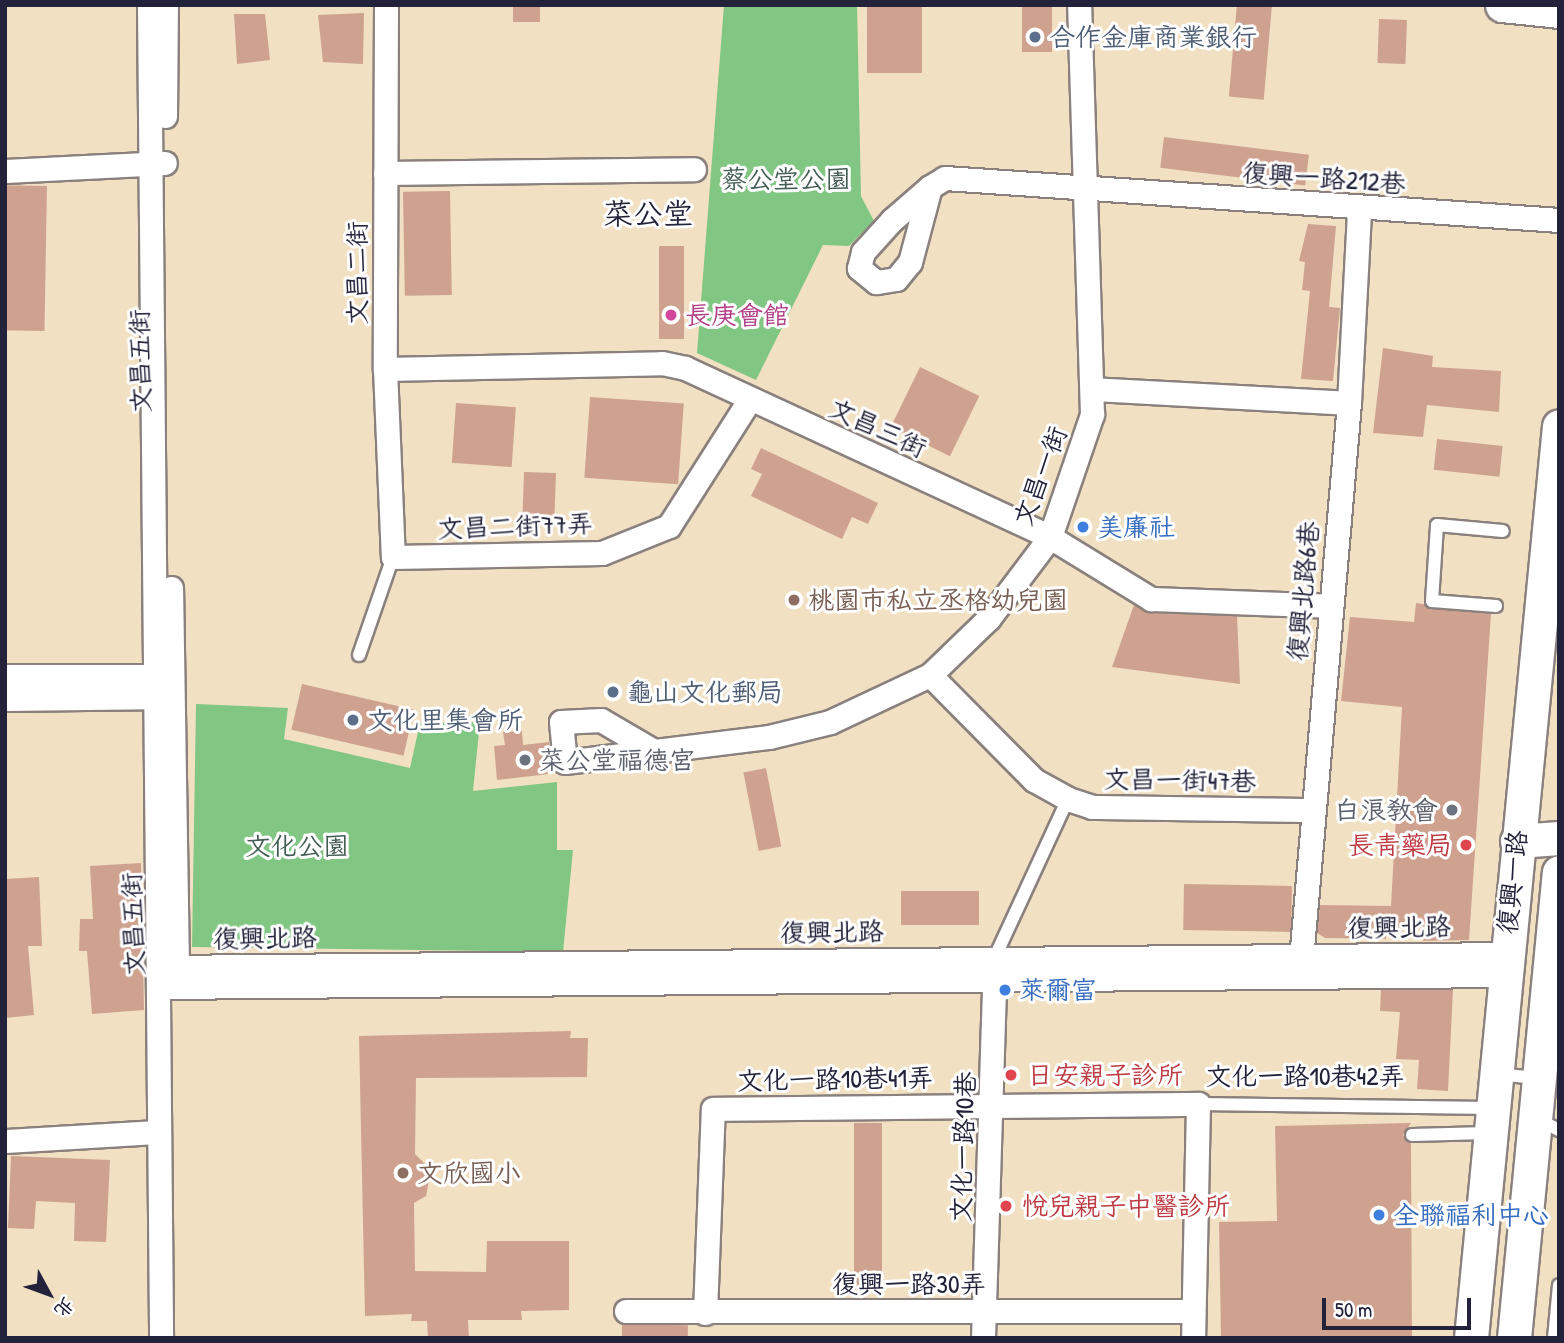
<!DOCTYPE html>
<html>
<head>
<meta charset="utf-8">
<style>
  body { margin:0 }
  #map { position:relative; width:1564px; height:1343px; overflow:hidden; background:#f1e0c2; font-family:"Patrick Hand","LXGW WenKai TC",sans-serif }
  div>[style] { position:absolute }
  .green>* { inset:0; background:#81c783 }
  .building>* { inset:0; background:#cfa28f; transform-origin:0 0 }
  .roads { filter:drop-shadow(2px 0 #8a817e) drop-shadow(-2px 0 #8a817e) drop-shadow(0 2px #8a817e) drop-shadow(0 -2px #8a817e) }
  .lane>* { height:12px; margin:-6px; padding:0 6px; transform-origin:6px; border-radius:6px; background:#fff }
  .street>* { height:23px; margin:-11.5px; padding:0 11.5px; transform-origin:11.5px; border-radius:11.5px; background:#fff }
  .secondary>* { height:33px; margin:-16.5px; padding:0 16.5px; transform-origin:16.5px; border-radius:16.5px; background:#fff }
  .dots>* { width:19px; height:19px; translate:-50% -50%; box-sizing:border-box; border:4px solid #fff; border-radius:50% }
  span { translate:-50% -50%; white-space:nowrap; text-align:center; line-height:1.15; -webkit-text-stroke:6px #fff; paint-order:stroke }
  .service-label { font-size:26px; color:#4e5e75 }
  .left { translate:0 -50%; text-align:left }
  .street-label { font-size:26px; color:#22223b }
  .park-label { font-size:26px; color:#435c54 }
  .hotel-label { font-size:26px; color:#b23c85 }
  .shop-label { font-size:26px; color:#366cbe }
  .education-label { font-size:26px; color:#785e54 }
  .worship-label { font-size:26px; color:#5b616d }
  .right { translate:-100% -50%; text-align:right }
  .health-label { font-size:26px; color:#be3a42 }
  .quarter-label { font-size:30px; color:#22223b }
  .frame { position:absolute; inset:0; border:7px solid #22223b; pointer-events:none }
  .north { position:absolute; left:14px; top:1259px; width:70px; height:70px; -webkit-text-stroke:5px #fff; paint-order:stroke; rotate:131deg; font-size:19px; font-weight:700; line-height:28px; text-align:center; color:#22223b }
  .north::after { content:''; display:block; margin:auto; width:24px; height:32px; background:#22223b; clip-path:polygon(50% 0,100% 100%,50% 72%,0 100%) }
  .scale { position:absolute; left:1322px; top:1298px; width:149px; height:32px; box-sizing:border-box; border:4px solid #22223b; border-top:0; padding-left:9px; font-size:21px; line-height:24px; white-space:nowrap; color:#22223b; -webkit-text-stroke:5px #fff; paint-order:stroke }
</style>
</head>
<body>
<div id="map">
  <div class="green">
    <i style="clip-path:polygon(724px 5px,857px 5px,861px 196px,874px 221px,849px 246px,823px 245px,756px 380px,697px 353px)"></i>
    <i style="clip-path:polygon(196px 704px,288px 708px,284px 739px,410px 768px,420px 723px,480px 722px,473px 791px,557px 782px,557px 850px,573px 850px,563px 952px,192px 947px)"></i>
  </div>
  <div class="building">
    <i style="left:513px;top:5px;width:27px;height:17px"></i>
    <i style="left:867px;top:5px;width:55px;height:68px"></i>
    <i style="left:1022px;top:5px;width:30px;height:47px"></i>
    <i style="left:1272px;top:5px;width:95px;height:35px;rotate:95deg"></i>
    <i style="clip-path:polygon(364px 13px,363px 64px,323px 62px,318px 15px)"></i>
    <i style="clip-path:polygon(234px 14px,265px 14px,270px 60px,237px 64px)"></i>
    <i style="left:1379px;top:19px;width:28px;height:44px;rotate:2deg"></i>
    <i style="left:1164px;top:137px;width:146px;height:31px;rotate:7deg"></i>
    <i style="left:47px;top:186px;width:145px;height:42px;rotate:91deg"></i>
    <i style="left:450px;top:191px;width:104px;height:47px;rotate:89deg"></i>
    <i style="clip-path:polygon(1308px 224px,1336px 226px,1329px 307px,1340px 308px,1333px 381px,1301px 379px,1310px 291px,1302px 290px,1305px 262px,1299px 261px)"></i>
    <i style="left:659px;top:246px;width:25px;height:93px"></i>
    <i style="clip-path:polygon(1383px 348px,1433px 356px,1432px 367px,1501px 371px,1499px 412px,1427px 405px,1423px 437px,1373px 433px)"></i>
    <i style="left:920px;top:367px;width:66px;height:67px;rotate:26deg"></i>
    <i style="left:590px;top:397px;width:94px;height:81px;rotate:4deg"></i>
    <i style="left:456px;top:403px;width:60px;height:60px;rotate:4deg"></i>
    <i style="left:1437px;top:439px;width:66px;height:31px;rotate:6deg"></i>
    <i style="clip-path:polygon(761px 448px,878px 503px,868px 524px,852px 517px,842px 539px,751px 496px,762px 474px,751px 469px)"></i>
    <i style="left:524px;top:472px;width:32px;height:52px;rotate:2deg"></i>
    <i style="clip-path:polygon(1416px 603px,1491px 614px,1469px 940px,1423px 941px,1424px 929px,1386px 927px,1386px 939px,1325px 938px,1317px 933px,1320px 905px,1391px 906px,1402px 707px,1341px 701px,1350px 617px,1414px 622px)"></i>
    <i style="clip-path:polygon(1134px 605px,1150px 613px,1237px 616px,1240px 684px,1112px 667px)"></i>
    <i style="left:302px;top:684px;width:115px;height:47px;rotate:13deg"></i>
    <i style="clip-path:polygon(522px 731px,523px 745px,549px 742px,557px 773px,497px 780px,494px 746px,505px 745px,503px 732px)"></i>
    <i style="left:766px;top:768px;width:80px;height:23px;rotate:79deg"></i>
    <i style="clip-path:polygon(141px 863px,144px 1010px,92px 1014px,87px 951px,79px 951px,80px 919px,93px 919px,90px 866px)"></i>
    <i style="clip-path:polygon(39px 877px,42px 946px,28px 946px,34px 1015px,5px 1018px,5px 879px)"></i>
    <i style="left:1184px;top:884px;width:108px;height:46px;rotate:1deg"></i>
    <i style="left:901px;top:891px;width:78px;height:34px"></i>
    <i style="clip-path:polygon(1381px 990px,1453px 990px,1448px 1091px,1417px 1089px,1419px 1060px,1396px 1059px,1400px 1012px,1380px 1011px)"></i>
    <i style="clip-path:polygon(571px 1031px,570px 1038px,588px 1038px,587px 1077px,416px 1078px,415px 1154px,431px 1170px,426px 1196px,414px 1203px,415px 1271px,486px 1272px,487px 1241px,569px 1241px,569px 1310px,521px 1311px,522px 1320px,468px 1320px,469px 1338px,428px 1338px,427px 1321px,411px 1321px,412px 1314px,365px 1316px,359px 1036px)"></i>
    <i style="left:854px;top:1123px;width:28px;height:169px"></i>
    <i style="clip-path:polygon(1411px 1123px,1403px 1135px,1411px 1144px,1412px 1338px,1221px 1338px,1219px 1222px,1277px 1221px,1275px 1126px)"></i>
    <i style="clip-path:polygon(11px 1156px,110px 1160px,106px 1242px,74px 1241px,75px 1203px,36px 1201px,34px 1229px,8px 1228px)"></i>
    <i style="left:622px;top:1324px;width:66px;height:14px;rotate:1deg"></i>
  </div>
  <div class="roads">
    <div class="lane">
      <i style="left:1496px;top:606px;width:64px;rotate:-175.5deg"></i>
      <i style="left:1432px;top:601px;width:76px;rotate:-86.2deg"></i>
      <i style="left:1437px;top:525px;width:66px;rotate:5.2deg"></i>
      <i style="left:359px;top:655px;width:104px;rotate:-70.9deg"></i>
      <i style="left:994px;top:959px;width:176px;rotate:-65.2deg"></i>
      <i style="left:1496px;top:1074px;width:41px;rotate:5.6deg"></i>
      <i style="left:1198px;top:1104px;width:292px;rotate:0.8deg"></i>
      <i style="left:1538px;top:1119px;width:24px;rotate:28deg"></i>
      <i style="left:1412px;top:1135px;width:75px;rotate:-1.5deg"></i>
      <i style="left:1554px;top:1338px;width:53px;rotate:-84.6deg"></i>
    </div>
    <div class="street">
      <i style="left:149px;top:5px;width:1333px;rotate:89.48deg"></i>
      <i style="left:386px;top:5px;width:364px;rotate:90.2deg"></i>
      <i style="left:385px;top:369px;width:188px;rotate:87.6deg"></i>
      <i style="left:393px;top:557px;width:209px;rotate:-1.1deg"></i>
      <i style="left:602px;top:553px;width:72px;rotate:-21.9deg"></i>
      <i style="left:669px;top:526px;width:151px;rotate:-57.5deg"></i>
      <i style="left:165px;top:116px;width:111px;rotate:-89.5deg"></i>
      <i style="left:5px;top:171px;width:160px;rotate:-2.9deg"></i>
      <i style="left:385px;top:173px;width:309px;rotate:-0.7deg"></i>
      <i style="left:930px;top:187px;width:78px;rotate:104.9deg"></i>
      <i style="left:910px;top:262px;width:22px;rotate:129deg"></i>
      <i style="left:896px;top:279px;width:20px;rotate:171deg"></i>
      <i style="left:876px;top:282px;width:22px;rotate:-141deg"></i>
      <i style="left:859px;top:268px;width:16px;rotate:-76deg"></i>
      <i style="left:863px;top:252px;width:43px;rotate:-47.8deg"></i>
      <i style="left:892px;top:220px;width:50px;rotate:-41deg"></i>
      <i style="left:930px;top:187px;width:17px;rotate:-31deg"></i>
      <i style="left:945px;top:178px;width:615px;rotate:3.91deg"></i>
      <i style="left:385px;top:369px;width:277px;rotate:-1.2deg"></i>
      <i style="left:662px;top:363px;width:24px;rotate:12deg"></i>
      <i style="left:685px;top:368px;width:402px;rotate:24.8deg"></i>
      <i style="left:1050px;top:537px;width:119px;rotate:31.5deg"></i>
      <i style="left:1151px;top:599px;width:180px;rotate:2.2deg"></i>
      <i style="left:1092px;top:389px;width:257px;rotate:3.1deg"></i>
      <i style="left:930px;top:675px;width:148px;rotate:45.3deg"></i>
      <i style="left:1034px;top:780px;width:39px;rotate:29deg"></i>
      <i style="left:1068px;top:799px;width:25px;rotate:18deg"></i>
      <i style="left:1092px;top:807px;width:219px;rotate:0.8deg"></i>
      <i style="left:5px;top:676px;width:164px"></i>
      <i style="left:5px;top:699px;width:165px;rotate:-0.7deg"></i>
      <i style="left:652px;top:750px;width:59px;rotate:-149.5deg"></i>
      <i style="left:601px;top:720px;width:40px;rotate:177.1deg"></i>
      <i style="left:561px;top:722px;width:40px;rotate:84.3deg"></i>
      <i style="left:565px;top:762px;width:206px;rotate:-7deg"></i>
      <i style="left:769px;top:737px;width:63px;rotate:-13.8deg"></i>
      <i style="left:830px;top:722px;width:110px;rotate:-25.2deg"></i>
      <i style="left:930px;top:675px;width:82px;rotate:-44deg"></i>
      <i style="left:989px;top:618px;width:101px;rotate:-53deg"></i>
      <i style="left:1050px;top:537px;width:130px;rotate:-71.1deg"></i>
      <i style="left:1092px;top:414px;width:409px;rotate:-91.8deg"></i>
      <i style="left:160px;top:967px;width:1344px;rotate:-0.55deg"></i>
      <i style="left:1300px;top:971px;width:570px;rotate:-85.07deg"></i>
      <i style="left:1349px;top:403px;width:192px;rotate:-87deg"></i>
      <i style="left:168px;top:977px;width:13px;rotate:-48deg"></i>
      <i style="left:177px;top:967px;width:379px;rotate:-90.9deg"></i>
      <i style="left:159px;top:987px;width:1343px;rotate:-0.51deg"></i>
      <i style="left:5px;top:1141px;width:153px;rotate:-3.4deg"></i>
      <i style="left:626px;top:1311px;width:567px"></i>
      <i style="left:705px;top:1313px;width:204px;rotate:-87.8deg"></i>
      <i style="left:713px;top:1109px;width:485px;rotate:-0.6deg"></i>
      <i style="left:1198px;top:1104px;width:234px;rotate:91.2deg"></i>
      <i style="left:983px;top:1338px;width:373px;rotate:-88.2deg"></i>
    </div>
    <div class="secondary">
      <i style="left:1502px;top:5px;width:57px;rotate:6deg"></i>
      <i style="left:1517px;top:841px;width:42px;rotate:-4.1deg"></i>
      <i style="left:1471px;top:1338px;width:916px;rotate:-84.49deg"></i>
      <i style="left:1514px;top:1338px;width:468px;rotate:-84.5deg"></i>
    </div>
  </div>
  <div class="dots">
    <i style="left:1035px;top:37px;background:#5c6f8a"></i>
    <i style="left:671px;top:315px;background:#d1479c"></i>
    <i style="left:1083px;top:527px;background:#3f7fe0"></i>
    <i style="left:794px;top:600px;background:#8d6e63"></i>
    <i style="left:613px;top:692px;background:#5c6f8a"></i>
    <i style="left:353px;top:720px;background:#5c6f8a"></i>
    <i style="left:525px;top:760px;background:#6b7280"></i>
    <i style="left:1452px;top:810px;background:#6b7280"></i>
    <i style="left:1466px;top:845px;background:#e0444e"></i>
    <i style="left:1005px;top:990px;background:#3f7fe0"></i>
    <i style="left:1011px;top:1075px;background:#e0444e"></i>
    <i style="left:403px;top:1173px;background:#8d6e63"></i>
    <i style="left:1006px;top:1206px;background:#e0444e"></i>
    <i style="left:1379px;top:1215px;background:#3f7fe0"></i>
  </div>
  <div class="service-label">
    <span class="left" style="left:1049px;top:37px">合作金庫商業銀行</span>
    <span class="left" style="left:627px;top:692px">龜山文化郵局</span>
    <span class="left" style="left:367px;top:720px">文化里集會所</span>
  </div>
  <div class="street-label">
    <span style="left:1324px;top:178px;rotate:4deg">復興一路212巷</span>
    <span style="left:357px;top:273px;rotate:-90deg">文昌二街</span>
    <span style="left:140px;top:361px;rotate:-91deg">文昌五街</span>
    <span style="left:878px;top:428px;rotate:25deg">文昌三街</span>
    <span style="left:1040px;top:476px;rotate:-69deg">文昌一街</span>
    <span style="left:515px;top:526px;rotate:-2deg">文昌二街77弄</span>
    <span style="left:1303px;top:591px;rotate:-85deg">復興北路6巷</span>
    <span style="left:1180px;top:780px;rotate:1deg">文昌一街47巷</span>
    <span style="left:1512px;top:882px;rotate:-84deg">復興一路</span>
    <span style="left:133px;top:924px;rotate:-92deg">文昌五街</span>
    <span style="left:1399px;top:927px;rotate:-1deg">復興北路</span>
    <span style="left:832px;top:932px;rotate:-1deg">復興北路</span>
    <span style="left:265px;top:938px;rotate:-1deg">復興北路</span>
    <span style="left:1305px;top:1076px">文化一路10巷42弄</span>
    <span style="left:835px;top:1079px;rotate:-1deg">文化一路10巷41弄</span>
    <span style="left:963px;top:1147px;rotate:-88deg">文化一路10巷</span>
    <span style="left:909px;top:1284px">復興一路30弄</span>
  </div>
  <div class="park-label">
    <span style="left:786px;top:179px">蔡公堂公園</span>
    <span style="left:297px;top:846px">文化公園</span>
  </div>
  <div class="hotel-label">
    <span class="left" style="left:685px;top:315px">長庚會館</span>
  </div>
  <div class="shop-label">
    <span class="left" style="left:1097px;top:527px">美廉社</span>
    <span class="left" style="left:1019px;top:990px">萊爾富</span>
    <span class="left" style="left:1393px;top:1215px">全聯福利中心</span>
  </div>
  <div class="education-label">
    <span class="left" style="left:808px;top:600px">桃園市私立丞格幼兒園</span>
    <span class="left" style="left:417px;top:1173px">文欣國小</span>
  </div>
  <div class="worship-label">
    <span class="left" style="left:539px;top:760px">菜公堂福德宮</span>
    <span class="right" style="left:1438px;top:810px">白浪教會</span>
  </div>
  <div class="health-label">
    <span class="right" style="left:1452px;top:845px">長青藥局</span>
    <span class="left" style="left:1027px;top:1075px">日安親子診所</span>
    <span class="left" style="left:1022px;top:1206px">悅兒親子中醫診所</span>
  </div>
  <div class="quarter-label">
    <span style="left:648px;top:213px">菜公堂</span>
  </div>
  <div class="frame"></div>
  <div class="north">北</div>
  <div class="scale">50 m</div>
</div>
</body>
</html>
